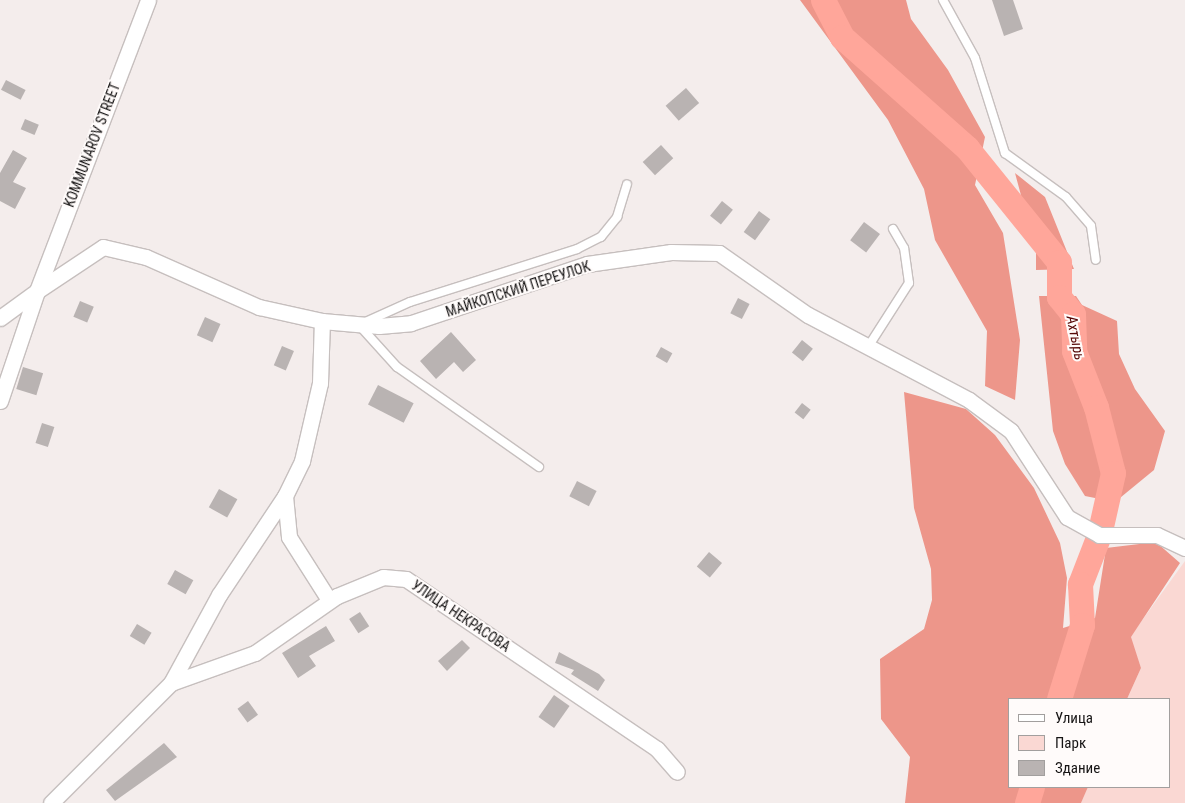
<!DOCTYPE html>
<html>
<head>
<meta charset="utf-8">
<style>
  body { margin:0 }
  #map { position:relative; width:1185px; height:803px; overflow:hidden; background:#f4edec; font-family:"Roboto Condensed",sans-serif }
  div>[style] { position:absolute }
  .green>* { inset:0; background:#fad8d3 }
  .forest>* { inset:0; background:#ed968a }
  .river>* { height:25px; margin:-12.5px; padding:0 12.5px; transform-origin:12.5px; border-radius:12.5px; background:#ffa69a }
  .building>* { inset:0; background:#b9b3b2; transform-origin:0 0 }
  .roads { filter:drop-shadow(1px 0 #c6bfbe) drop-shadow(-1px 0 #c6bfbe) drop-shadow(0 1px #c6bfbe) drop-shadow(0 -1px #c6bfbe) }
  .service>* { height:8px; margin:-4px; padding:0 4px; transform-origin:4px; border-radius:4px; background:#fff }
  .minor>* { height:15px; margin:-7.5px; padding:0 7.5px; transform-origin:7.5px; border-radius:7.5px; background:#fff }
  span { translate:-50% -50%; white-space:nowrap; text-align:center; line-height:1.15; -webkit-text-stroke:4px #fffbfa; paint-order:stroke }
  .street-label { font-size:14px; color:#161414 }
  .water-label { font-size:15px; color:#570807; font-style:italic }
  .legend { position:absolute; left:1008px; top:698px; width:162px; height:90px; box-sizing:border-box; background:#fffbfa; border:1px solid #a29f9e; margin:0; padding:6px 9px; list-style:none; font-size:15px; color:#161414 }
  .legend li { display:flex; align-items:center; gap:10px; height:25px }
  .legend b { width:25px; border:1px solid #a29f9e }
</style>
</head>
<body>
<div id="map">
  <div class="green">
    <i style="clip-path:polygon(1185px 561px,1185px 803px,1081px 803px,1088px 787px,1169px 787px,1169px 699px,1127px 699px,1141px 668px,1130px 637px)"></i>
  </div>
  <div class="forest">
    <i style="clip-path:polygon(800px 0,906px 0,911px 19px,948px 70px,985px 137px,975px 185px,1003px 233px,1020px 340px,1015px 400px,985px 386px,987px 331px,935px 240px,924px 189px,888px 120px)"></i>
    <i style="clip-path:polygon(1015px 173px,1045px 197px,1074px 269px,1036px 270px,1036px 251px)"></i>
    <i style="clip-path:polygon(1039px 296px,1076px 296px,1082px 305px,1117px 321px,1119px 354px,1135px 389px,1165px 431px,1154px 470px,1115px 502px,1085px 496px,1065px 464px,1053px 431px)"></i>
    <i style="clip-path:polygon(904px 392px,966px 409px,995px 435px,1034px 488px,1060px 543px,1067px 578px,1063px 628px,1095px 618px,1106px 548px,1156px 542px,1180px 563px,1131px 637px,1141px 668px,1127px 699px,1009px 699px,1009px 787px,1088px 787px,1081px 803px,905px 803px,910px 757px,881px 719px,880px 659px,924px 629px,932px 600px,931px 569px,914px 508px)"></i>
  </div>
  <div class="river">
    <i style="left:823px;top:0;width:42px;rotate:62.8deg"></i>
    <i style="left:842px;top:37px;width:167px;rotate:41.6deg"></i>
    <i style="left:967px;top:148px;width:146px;rotate:51.1deg"></i>
    <i style="left:1059px;top:262px;width:35px;rotate:90deg"></i>
    <i style="left:1059px;top:297px;width:22px;rotate:51deg"></i>
    <i style="left:1073px;top:314px;width:37px;rotate:88deg"></i>
    <i style="left:1074px;top:351px;width:60px;rotate:68.6deg"></i>
    <i style="left:1096px;top:407px;width:68px;rotate:75.6deg"></i>
    <i style="left:1113px;top:473px;width:64px;rotate:102.7deg"></i>
    <i style="left:1099px;top:535px;width:53px;rotate:111.2deg"></i>
    <i style="left:1080px;top:584px;width:41px;rotate:87.2deg"></i>
    <i style="left:1082px;top:625px;width:77px;rotate:107.3deg"></i>
    <i style="left:1027px;top:803px;width:17px;rotate:-73deg"></i>
  </div>
  <div class="building">
    <i style="clip-path:polygon(992px 0,1013px 0,1023px 29px,1004px 36px)"></i>
    <i style="left:6px;top:80px;width:22px;height:11px;rotate:27deg"></i>
    <i style="left:686px;top:88px;width:20px;height:27px;rotate:49deg"></i>
    <i style="left:25px;top:119px;width:15px;height:11px;rotate:23deg"></i>
    <i style="left:661px;top:145px;width:18px;height:25px;rotate:47deg"></i>
    <i style="clip-path:polygon(13px 150px,27px 158px,13px 182px,26px 188px,15px 209px,0 201px,0 173px)"></i>
    <i style="left:722px;top:201px;width:14px;height:19px;rotate:39deg"></i>
    <i style="left:759px;top:211px;width:14px;height:26px;rotate:36deg"></i>
    <i style="left:864px;top:222px;width:20px;height:23px;rotate:37deg"></i>
    <i style="left:738px;top:298px;width:13px;height:17px;rotate:27deg"></i>
    <i style="left:80px;top:301px;width:15px;height:17px;rotate:23deg"></i>
    <i style="left:205px;top:317px;width:17px;height:20px;rotate:24deg"></i>
    <i style="clip-path:polygon(451px 332px,476px 360px,463px 372px,454px 362px,436px 379px,420px 361px)"></i>
    <i style="left:802px;top:340px;width:14px;height:16px;rotate:39deg"></i>
    <i style="left:282px;top:346px;width:13px;height:21px;rotate:23deg"></i>
    <i style="left:661px;top:347px;width:13px;height:11px;rotate:29deg"></i>
    <i style="left:23px;top:367px;width:21px;height:23px;rotate:17deg"></i>
    <i style="left:378px;top:385px;width:40px;height:22px;rotate:27deg"></i>
    <i style="left:802px;top:403px;width:11px;height:12px;rotate:38deg"></i>
    <i style="left:42px;top:423px;width:13px;height:21px;rotate:18deg"></i>
    <i style="left:577px;top:481px;width:22px;height:17px;rotate:27deg"></i>
    <i style="left:219px;top:489px;width:21px;height:21px;rotate:29deg"></i>
    <i style="left:709px;top:552px;width:17px;height:19px;rotate:40deg"></i>
    <i style="left:175px;top:570px;width:21px;height:16px;rotate:29deg"></i>
    <i style="left:360px;top:612px;width:17px;height:13px;rotate:57deg"></i>
    <i style="left:137px;top:624px;width:17px;height:14px;rotate:31deg"></i>
    <i style="clip-path:polygon(326px 626px,335px 641px,309px 656px,316px 666px,298px 678px,282px 653px)"></i>
    <i style="clip-path:polygon(462px 640px,470px 648px,447px 671px,438px 661px)"></i>
    <i style="clip-path:polygon(559px 652px,599px 674px,605px 680px,598px 691px,571px 674px,574px 670px,555px 663px)"></i>
    <i style="left:554px;top:695px;width:19px;height:27px;rotate:35deg"></i>
    <i style="left:248px;top:701px;width:17px;height:13px;rotate:54deg"></i>
    <i style="clip-path:polygon(164px 743px,177px 757px,115px 801px,106px 790px)"></i>
  </div>
  <div class="roads">
    <div class="service">
      <i style="left:943px;top:0;width:66px;rotate:61.1deg"></i>
      <i style="left:975px;top:58px;width:100px;rotate:72.5deg"></i>
      <i style="left:1005px;top:153px;width:75px;rotate:35.8deg"></i>
      <i style="left:1066px;top:197px;width:38px;rotate:49deg"></i>
      <i style="left:1091px;top:226px;width:34px;rotate:82deg"></i>
      <i style="left:868px;top:347px;width:76px;rotate:-57.4deg"></i>
      <i style="left:909px;top:283px;width:35px;rotate:-98deg"></i>
      <i style="left:904px;top:248px;width:22px;rotate:-120deg"></i>
      <i style="left:539px;top:467px;width:174px;rotate:-144.8deg"></i>
      <i style="left:397px;top:367px;width:57px;rotate:-132.1deg"></i>
      <i style="left:359px;top:325px;width:56px;rotate:-24.3deg"></i>
      <i style="left:410px;top:302px;width:175px;rotate:-17.6deg"></i>
      <i style="left:577px;top:249px;width:27px;rotate:-27deg"></i>
      <i style="left:601px;top:237px;width:26px;rotate:-51deg"></i>
      <i style="left:617px;top:217px;width:34px;rotate:-73deg"></i>
    </div>
    <div class="minor">
      <i style="left:0;top:318px;width:46px;rotate:-36.1deg"></i>
      <i style="left:37px;top:291px;width:311px;rotate:-69.1deg"></i>
      <i style="left:0;top:401px;width:116px;rotate:-71.4deg"></i>
      <i style="left:37px;top:291px;width:79px;rotate:-33.7deg"></i>
      <i style="left:103px;top:247px;width:44px;rotate:13.1deg"></i>
      <i style="left:146px;top:257px;width:124px;rotate:23.9deg"></i>
      <i style="left:259px;top:307px;width:65px;rotate:12.5deg"></i>
      <i style="left:322px;top:321px;width:57px;rotate:5deg"></i>
      <i style="left:379px;top:326px;width:32px;rotate:-5deg"></i>
      <i style="left:411px;top:323px;width:186px;rotate:-18.5deg"></i>
      <i style="left:587px;top:264px;width:85px;rotate:-8.1deg"></i>
      <i style="left:671px;top:252px;width:48px;rotate:1.2deg"></i>
      <i style="left:719px;top:253px;width:108px;rotate:34.9deg"></i>
      <i style="left:808px;top:315px;width:182px;rotate:27.8deg"></i>
      <i style="left:969px;top:400px;width:52px;rotate:36.4deg"></i>
      <i style="left:1011px;top:431px;width:103px;rotate:56.9deg"></i>
      <i style="left:1067px;top:517px;width:37px;rotate:29deg"></i>
      <i style="left:1099px;top:535px;width:58px"></i>
      <i style="left:1157px;top:535px;width:31px;rotate:25deg"></i>
      <i style="left:285px;top:496px;width:41px;rotate:84.4deg"></i>
      <i style="left:289px;top:537px;width:75px;rotate:57.6deg"></i>
      <i style="left:171px;top:683px;width:89px;rotate:-19.7deg"></i>
      <i style="left:255px;top:653px;width:100px;rotate:-34.8deg"></i>
      <i style="left:337px;top:596px;width:50px;rotate:-22.4deg"></i>
      <i style="left:383px;top:577px;width:23px;rotate:5deg"></i>
      <i style="left:406px;top:579px;width:303px;rotate:34.1deg"></i>
      <i style="left:657px;top:749px;width:30px;rotate:49deg"></i>
      <i style="left:51px;top:803px;width:170px;rotate:-45deg"></i>
      <i style="left:171px;top:683px;width:100px;rotate:-61.4deg"></i>
      <i style="left:219px;top:595px;width:119px;rotate:-56.3deg"></i>
      <i style="left:285px;top:496px;width:39px;rotate:-64deg"></i>
      <i style="left:302px;top:461px;width:80px;rotate:-77deg"></i>
      <i style="left:320px;top:383px;width:62px;rotate:-88.2deg"></i>
    </div>
  </div>
  <div class="street-label">
    <span style="left:92px;top:145px;rotate:-69deg">KOMMUNAROV STREET</span>
    <span style="left:518px;top:289px;rotate:-18deg">МАЙКОПСКИЙ ПЕРЕУЛОК</span>
    <span style="left:461px;top:616px;rotate:34deg">УЛИЦА НЕКРАСОВА</span>
  </div>
  <div class="water-label">
    <span style="left:1075px;top:338px;rotate:79deg">Ахтырь</span>
  </div>
  <ul class="legend">
  <li><b style="height:6px;background:#fff"></b>Улица</li>
  <li><b style="height:14px;background:#fad8d3"></b>Парк</li>
  <li><b style="height:14px;background:#b9b3b2"></b>Здание</li>
  </ul>
</div>
</body>
</html>
